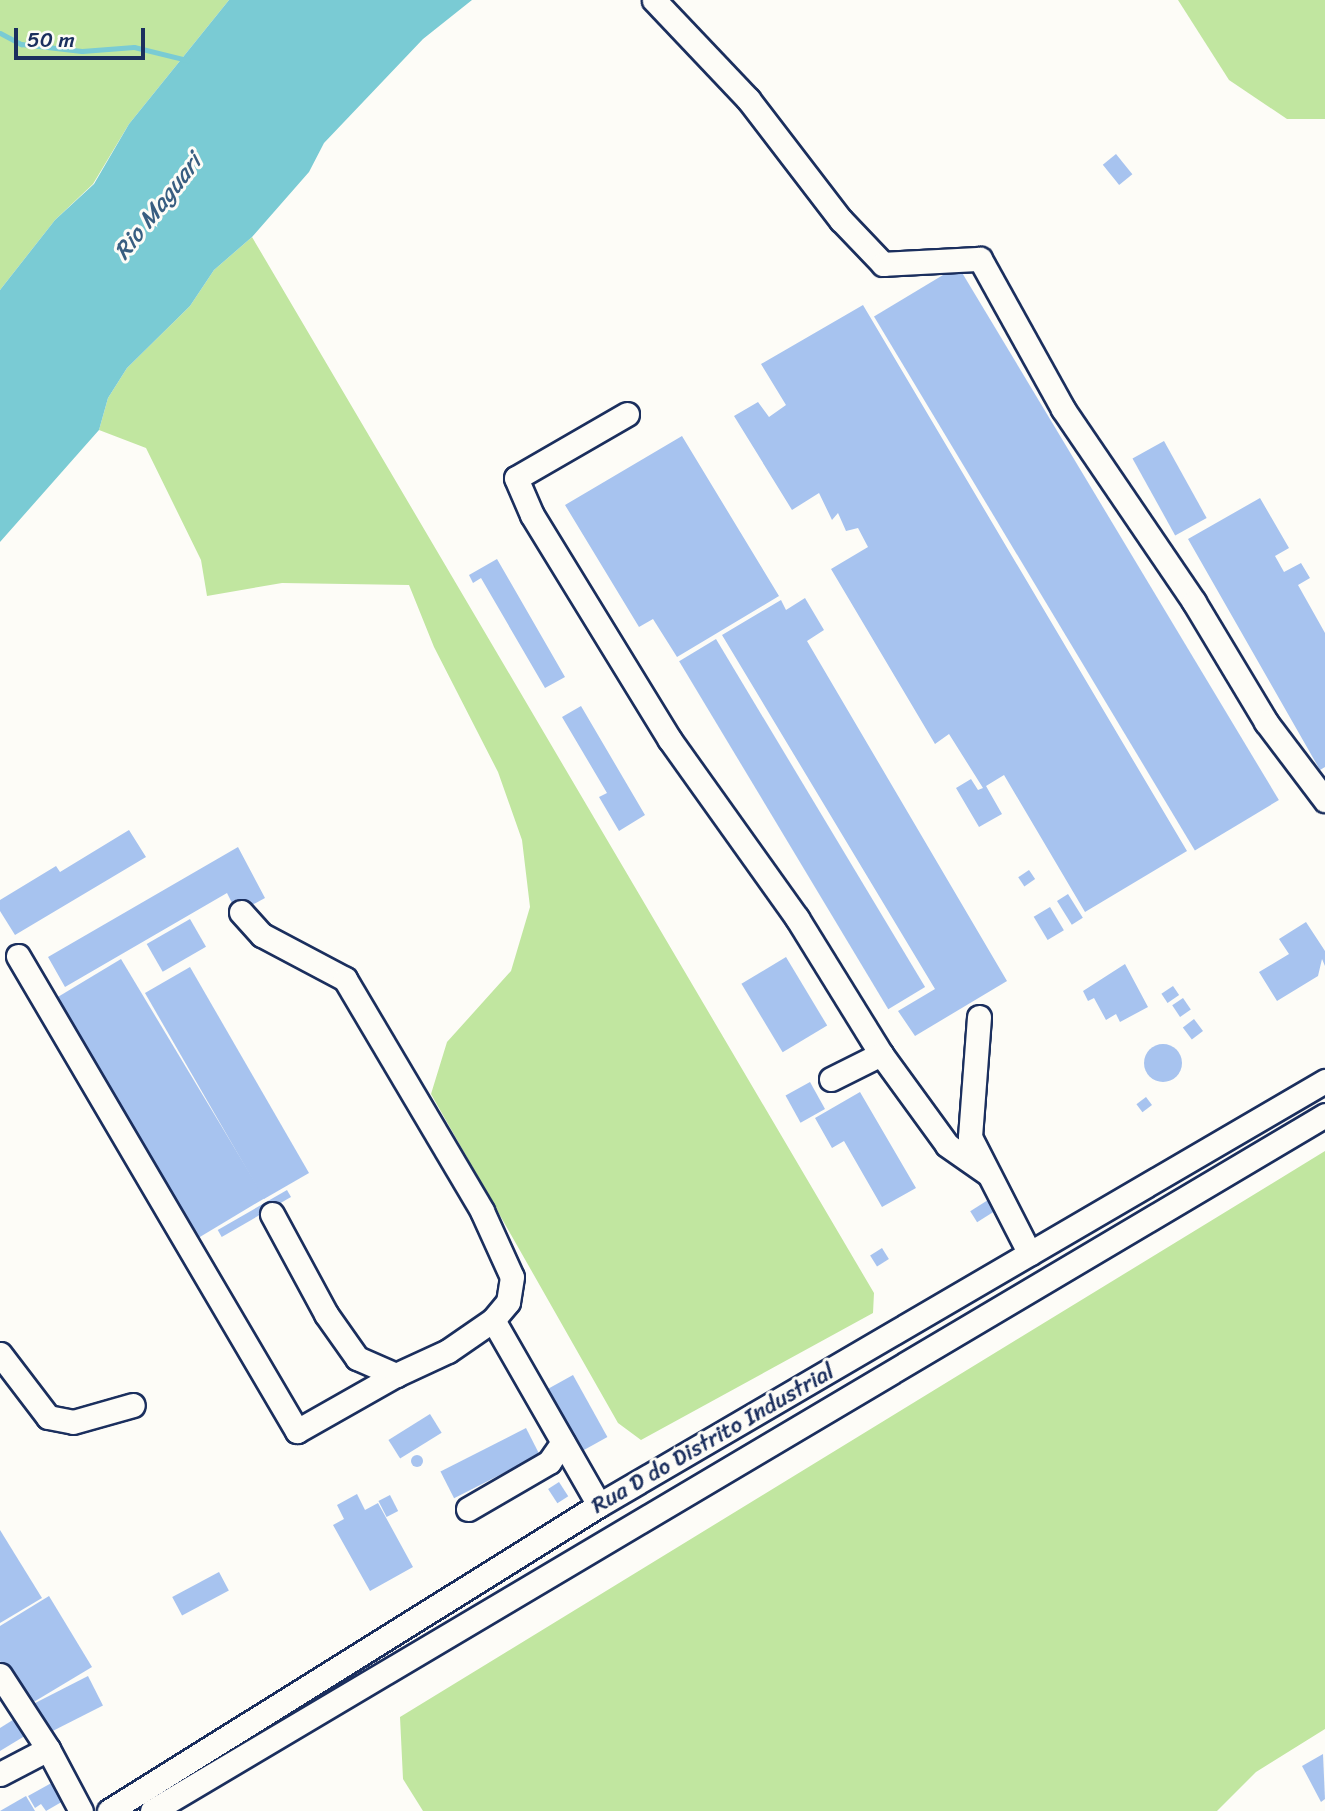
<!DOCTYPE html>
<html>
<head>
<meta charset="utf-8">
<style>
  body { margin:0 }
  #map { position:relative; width:1325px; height:1811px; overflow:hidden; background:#fdfcf7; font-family:Sriracha,sans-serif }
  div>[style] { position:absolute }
  .green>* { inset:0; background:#c1e6a0 }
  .water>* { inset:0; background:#7acbd4 }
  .stream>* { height:5px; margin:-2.5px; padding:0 2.5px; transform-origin:2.5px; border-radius:2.5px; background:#7acbd4 }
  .building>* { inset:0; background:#a7c3ef; transform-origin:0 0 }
  .round { border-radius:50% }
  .roads { filter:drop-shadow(2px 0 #1b2f5e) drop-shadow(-2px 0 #1b2f5e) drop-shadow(0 2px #1b2f5e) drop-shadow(0 -2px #1b2f5e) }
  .minor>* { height:23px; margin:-11.5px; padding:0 11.5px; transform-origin:11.5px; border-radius:11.5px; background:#fdfcf7 }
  span { translate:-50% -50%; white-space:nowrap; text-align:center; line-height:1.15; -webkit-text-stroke:6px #fdfcf7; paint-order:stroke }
  .street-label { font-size:23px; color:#1b2f5e }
  .water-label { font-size:24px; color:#385e81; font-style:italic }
  .scale { position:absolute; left:14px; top:28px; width:131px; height:32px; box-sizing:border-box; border:4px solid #1b2f5e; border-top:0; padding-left:9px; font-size:21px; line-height:24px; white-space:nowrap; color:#1b2f5e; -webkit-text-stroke:5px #fdfcf7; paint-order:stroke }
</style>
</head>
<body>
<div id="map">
  <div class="green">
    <i style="clip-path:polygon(0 0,229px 0,129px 124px,93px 184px,55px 220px,0 290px)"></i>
    <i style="clip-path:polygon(1178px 0,1325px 0,1325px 119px,1287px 119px,1229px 80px)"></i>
    <i style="clip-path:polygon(252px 237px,874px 1293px,873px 1313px,641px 1440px,618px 1423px,431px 1094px,447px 1042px,511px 971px,530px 907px,522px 840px,498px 772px,434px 647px,409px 585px,282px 583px,207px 596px,201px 560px,146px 448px,99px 430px,108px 398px,127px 368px,190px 306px,214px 270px)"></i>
    <i style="clip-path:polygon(1325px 1151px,1325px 1729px,1256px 1772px,1217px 1811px,423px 1811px,403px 1779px,400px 1717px)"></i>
  </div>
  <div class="water">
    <i style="clip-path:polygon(229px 0,472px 0,423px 39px,324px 143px,309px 172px,252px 237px,214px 270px,190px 306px,127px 368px,108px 398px,99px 430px,0 542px,0 290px,55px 220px,94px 184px,129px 124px)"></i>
  </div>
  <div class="stream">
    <i style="left:0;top:33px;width:24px;rotate:28deg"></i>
    <i style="left:21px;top:44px;width:61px;rotate:6.5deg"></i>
    <i style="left:82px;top:51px;width:52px;rotate:-4.4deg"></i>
    <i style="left:134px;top:47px;width:55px;rotate:13.8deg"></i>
  </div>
  <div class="building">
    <i style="left:1116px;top:154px;width:26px;height:17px;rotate:51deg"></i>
    <i style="left:958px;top:266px;width:623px;height:98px;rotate:59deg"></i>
    <i style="clip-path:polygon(863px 305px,1187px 851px,1085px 912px,1004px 775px,986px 786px,1002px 814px,979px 827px,956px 788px,971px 779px,978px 790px,983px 788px,949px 734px,935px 744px,831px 569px,868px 547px,858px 528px,846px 531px,838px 513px,832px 520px,819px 493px,792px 510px,734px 416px,758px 402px,769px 417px,786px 405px,761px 364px)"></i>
    <i style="clip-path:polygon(682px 436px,779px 596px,677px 657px,653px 619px,639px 627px,565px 505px)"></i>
    <i style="left:1164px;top:441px;width:88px;height:36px;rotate:61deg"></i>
    <i style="clip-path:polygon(1260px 498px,1289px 548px,1275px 556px,1284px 572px,1301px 563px,1310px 578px,1298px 585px,1325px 633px,1325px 767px,1320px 770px,1188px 539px)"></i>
    <i style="clip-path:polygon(497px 559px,565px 677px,545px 688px,481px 578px,473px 583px,469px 575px)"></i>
    <i style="clip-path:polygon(805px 598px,824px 630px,807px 641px,1007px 981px,915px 1036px,898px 1011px,935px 989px,722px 635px,781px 600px,786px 610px)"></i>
    <i style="left:716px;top:639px;width:406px;height:43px;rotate:59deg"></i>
    <i style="clip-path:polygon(581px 706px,645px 815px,619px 831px,599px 797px,607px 793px,562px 717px)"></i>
    <i style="clip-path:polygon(129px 830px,146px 857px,15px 935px,0 911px,0 900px,56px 866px,60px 872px)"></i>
    <i style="clip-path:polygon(238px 847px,265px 898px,237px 913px,227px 893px,65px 987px,48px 957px)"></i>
    <i style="left:1029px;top:870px;width:11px;height:13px;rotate:56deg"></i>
    <i style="left:1068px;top:894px;width:28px;height:13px;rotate:58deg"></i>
    <i style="left:1050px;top:907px;width:27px;height:19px;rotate:59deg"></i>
    <i style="left:190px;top:919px;width:32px;height:50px;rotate:60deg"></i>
    <i style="clip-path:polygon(1306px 922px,1325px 951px,1325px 966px,1322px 959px,1318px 976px,1277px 1001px,1259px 972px,1289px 954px,1279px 939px)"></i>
    <i style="left:786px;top:957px;width:80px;height:52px;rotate:59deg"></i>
    <i style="left:121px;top:959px;width:279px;height:80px;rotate:59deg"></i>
    <i style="clip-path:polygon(1125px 964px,1148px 1007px,1120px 1022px,1116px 1014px,1106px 1020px,1094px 998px,1088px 1001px,1083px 991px)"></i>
    <i style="left:190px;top:967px;width:238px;height:52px;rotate:60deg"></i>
    <i style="left:1173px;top:986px;width:11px;height:14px;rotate:56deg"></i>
    <i style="left:1183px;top:998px;width:14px;height:13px;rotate:56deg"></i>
    <i style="left:1194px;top:1019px;width:15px;height:14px;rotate:53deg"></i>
    <i class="round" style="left:1144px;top:1044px;width:38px;height:38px"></i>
    <i style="left:810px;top:1082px;width:31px;height:28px;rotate:61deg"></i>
    <i style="clip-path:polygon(860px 1092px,916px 1188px,882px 1207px,844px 1141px,832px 1148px,815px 1118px)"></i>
    <i style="left:1146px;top:1097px;width:10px;height:12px;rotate:53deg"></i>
    <i style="left:287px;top:1190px;width:8px;height:80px;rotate:60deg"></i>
    <i style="left:988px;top:1200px;width:13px;height:21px;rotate:58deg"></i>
    <i style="left:882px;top:1248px;width:13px;height:14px;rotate:58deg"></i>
    <i style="left:573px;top:1375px;width:71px;height:33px;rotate:61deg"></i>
    <i style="left:430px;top:1414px;width:22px;height:49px;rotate:58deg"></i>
    <i style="left:526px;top:1428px;width:30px;height:96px;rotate:63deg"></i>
    <i class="round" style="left:411px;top:1455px;width:12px;height:12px"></i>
    <i style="left:559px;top:1482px;width:17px;height:13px;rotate:57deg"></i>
    <i style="clip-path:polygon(357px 1494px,365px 1510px,378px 1503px,413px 1567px,370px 1591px,333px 1525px,344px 1519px,337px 1505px)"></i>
    <i style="left:390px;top:1495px;width:18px;height:13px;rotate:63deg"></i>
    <i style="clip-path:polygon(0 1530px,42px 1598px,0 1623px)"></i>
    <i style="left:219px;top:1572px;width:21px;height:53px;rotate:62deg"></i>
    <i style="clip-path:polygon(49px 1596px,92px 1667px,27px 1706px,0 1661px,0 1626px)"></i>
    <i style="left:88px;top:1676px;width:33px;height:67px;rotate:63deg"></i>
    <i style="clip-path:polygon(16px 1718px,28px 1734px,0 1751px,0 1728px)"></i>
    <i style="clip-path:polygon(1323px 1754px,1325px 1799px,1321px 1802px,1302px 1766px)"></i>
    <i style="clip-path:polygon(55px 1781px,65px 1800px,46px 1811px,41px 1804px,35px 1808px,28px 1796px)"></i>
    <i style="clip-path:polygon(26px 1796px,35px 1811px,0 1811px)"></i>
  </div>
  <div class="roads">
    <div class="minor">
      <i style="left:654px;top:0;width:137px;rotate:46.5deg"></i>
      <i style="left:748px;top:99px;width:153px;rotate:52.5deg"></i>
      <i style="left:841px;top:220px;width:61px;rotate:46.3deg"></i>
      <i style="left:883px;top:264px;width:97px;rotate:-3deg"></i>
      <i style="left:980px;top:259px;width:171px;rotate:61deg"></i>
      <i style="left:1063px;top:409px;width:233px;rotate:55.8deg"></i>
      <i style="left:1194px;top:602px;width:140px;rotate:59deg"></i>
      <i style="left:1266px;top:722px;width:98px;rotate:52.9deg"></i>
      <i style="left:627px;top:414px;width:128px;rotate:150deg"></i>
      <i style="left:516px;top:478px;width:40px;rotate:66.6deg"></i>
      <i style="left:532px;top:515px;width:264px;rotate:58.5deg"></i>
      <i style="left:670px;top:740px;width:219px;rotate:54.5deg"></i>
      <i style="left:797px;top:918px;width:160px;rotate:58.3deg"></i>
      <i style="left:881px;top:1054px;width:112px;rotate:54deg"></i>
      <i style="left:947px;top:1145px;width:49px;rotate:35deg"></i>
      <i style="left:241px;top:912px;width:31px;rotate:48deg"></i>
      <i style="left:262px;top:935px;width:94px;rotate:27.9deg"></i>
      <i style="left:345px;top:979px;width:269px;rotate:59.4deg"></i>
      <i style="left:482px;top:1211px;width:72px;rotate:65.6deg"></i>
      <i style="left:512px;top:1277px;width:25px;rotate:99deg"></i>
      <i style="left:508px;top:1302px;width:23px;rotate:130deg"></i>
      <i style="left:18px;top:956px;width:551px;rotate:59.57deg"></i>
      <i style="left:297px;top:1431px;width:114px;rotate:-29.5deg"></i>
      <i style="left:979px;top:1017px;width:120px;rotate:94.3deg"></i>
      <i style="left:970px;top:1137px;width:131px;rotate:62.9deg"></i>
      <i style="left:831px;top:1079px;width:56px;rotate:-26.6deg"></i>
      <i style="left:272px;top:1214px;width:114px;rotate:61.6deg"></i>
      <i style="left:326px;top:1314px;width:54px;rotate:54.8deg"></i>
      <i style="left:357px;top:1358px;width:43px;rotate:23.6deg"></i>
      <i style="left:396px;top:1375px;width:57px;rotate:-24.8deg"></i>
      <i style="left:448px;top:1351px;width:55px;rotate:-34.6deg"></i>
      <i style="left:493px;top:1320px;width:213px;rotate:60.2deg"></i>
      <i style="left:0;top:1354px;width:79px;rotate:52.7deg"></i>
      <i style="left:48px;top:1417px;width:25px;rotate:11deg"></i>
      <i style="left:73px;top:1422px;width:62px;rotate:-15.8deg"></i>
      <i style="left:468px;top:1509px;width:94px;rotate:-30.1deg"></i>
      <i style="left:549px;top:1462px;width:24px;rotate:-55deg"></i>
      <i style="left:0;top:1675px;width:88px;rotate:57deg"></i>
      <i style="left:0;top:1774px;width:54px;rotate:-27.5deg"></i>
      <i style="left:48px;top:1749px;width:70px;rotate:62deg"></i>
      <i style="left:109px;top:1811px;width:578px;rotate:-31.98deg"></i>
      <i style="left:599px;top:1505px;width:841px;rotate:-30.29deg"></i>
      <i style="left:152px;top:1811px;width:1364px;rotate:-30.68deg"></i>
    </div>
  </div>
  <div class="street-label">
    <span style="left:713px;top:1439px;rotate:-30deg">Rua D do Distrito Industrial</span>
  </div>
  <div class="water-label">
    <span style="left:158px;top:207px;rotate:-52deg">Rio Maguari</span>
  </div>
  <div class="scale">50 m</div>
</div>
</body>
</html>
